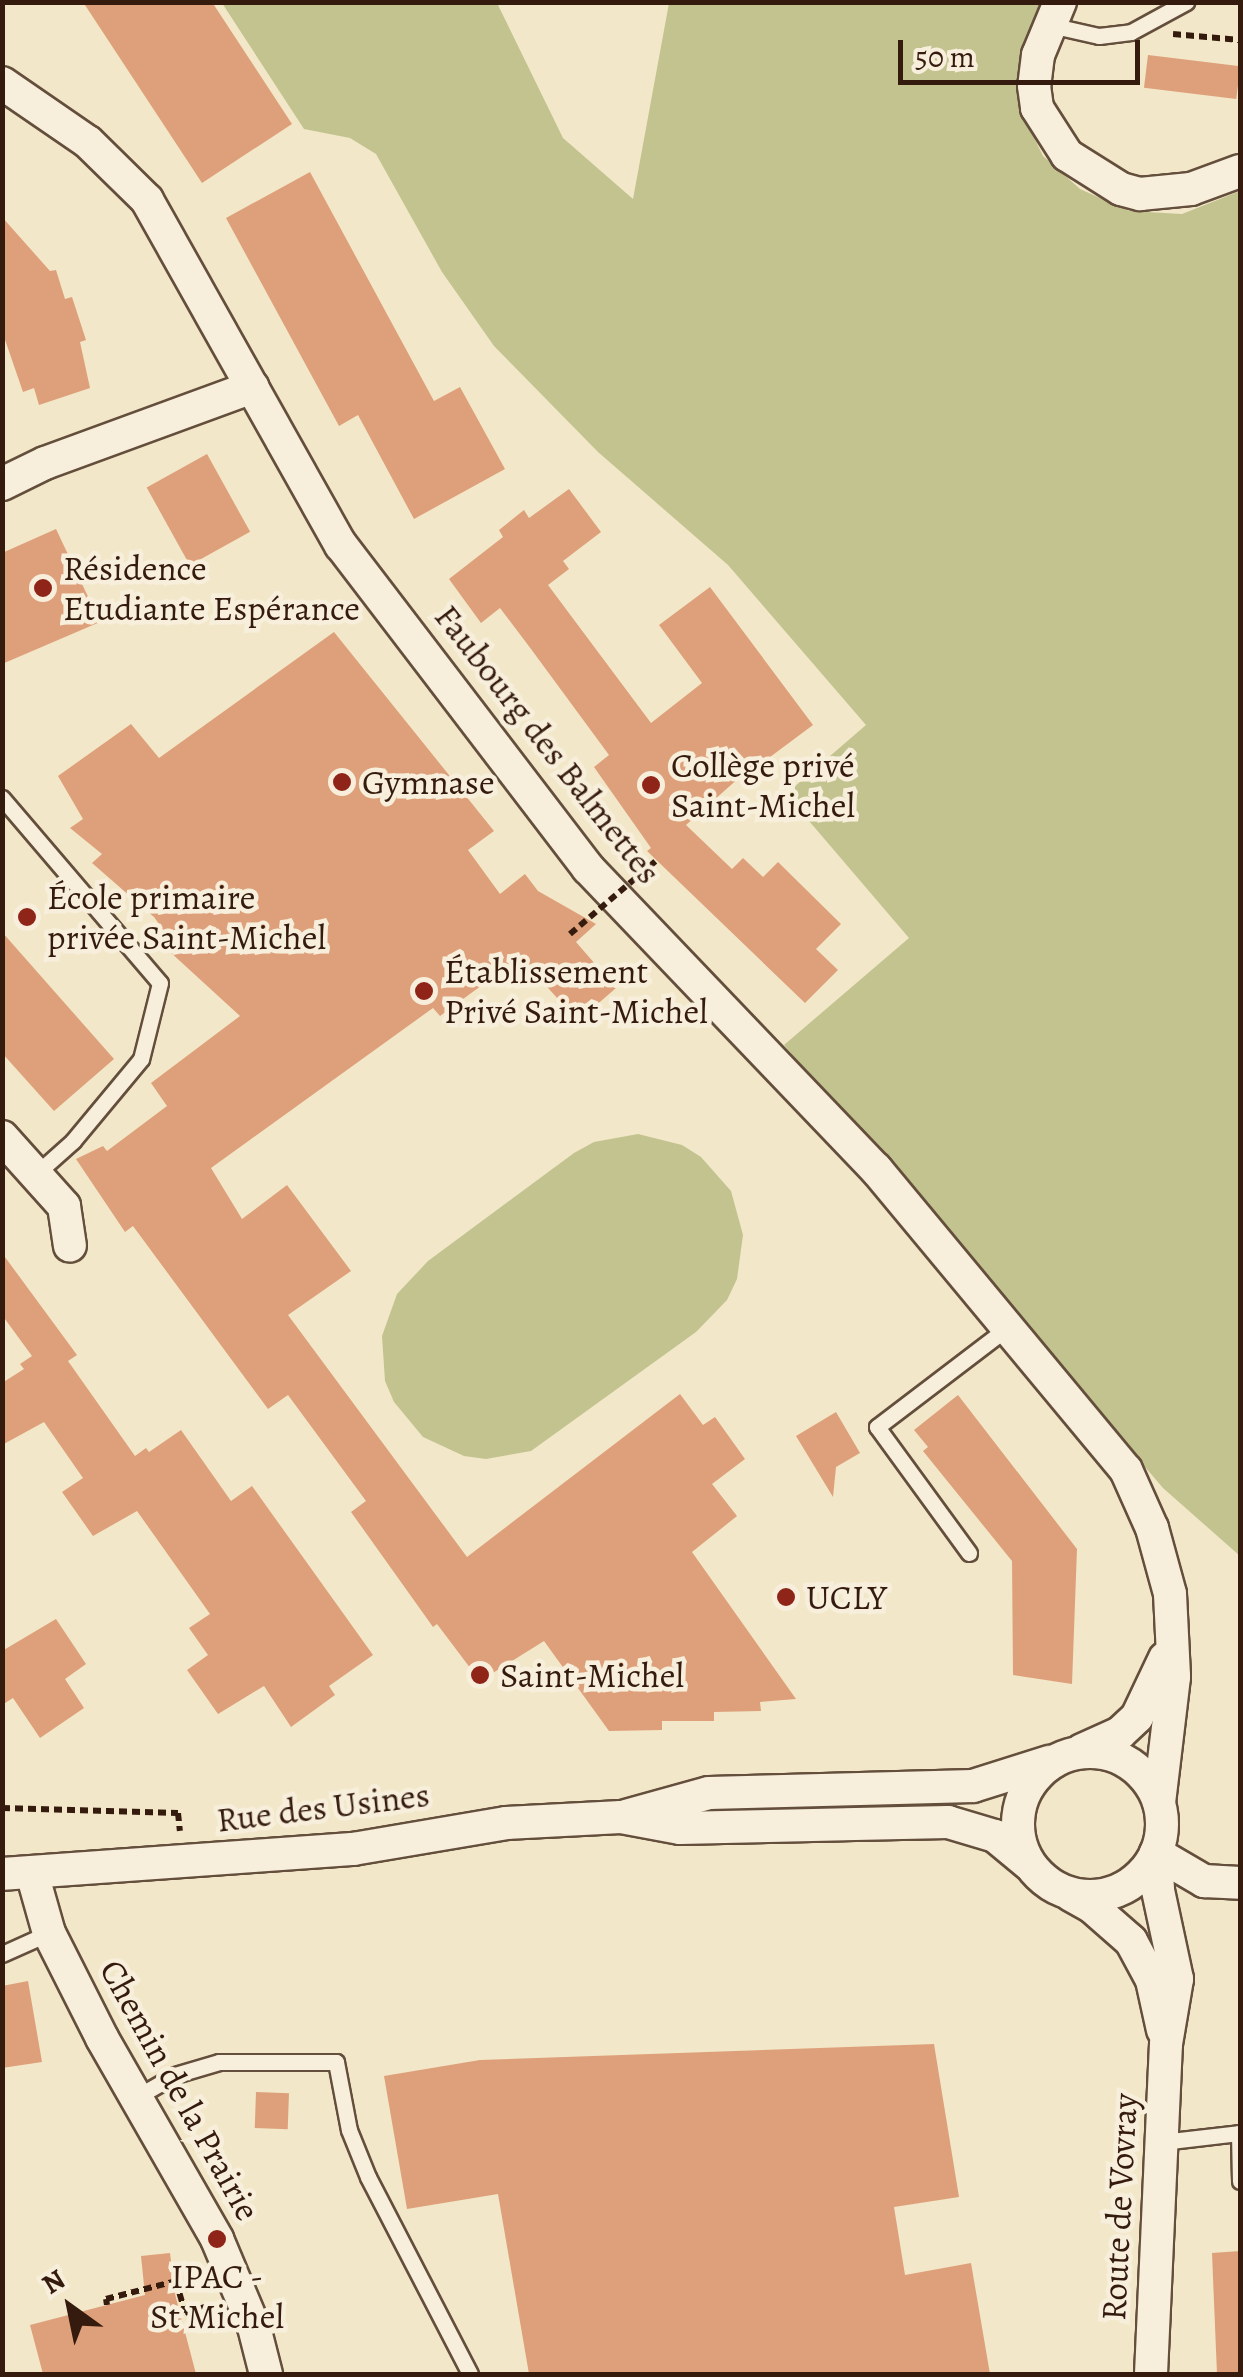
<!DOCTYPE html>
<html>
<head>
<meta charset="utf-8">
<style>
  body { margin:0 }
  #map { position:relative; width:1243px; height:2377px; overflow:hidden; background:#f2e7c8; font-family:Alegreya,serif }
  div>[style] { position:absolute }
  .green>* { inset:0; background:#c3c390 }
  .building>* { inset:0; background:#dea07a; transform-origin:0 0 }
  .path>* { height:6px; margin-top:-3px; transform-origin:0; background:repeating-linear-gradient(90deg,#351b0d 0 8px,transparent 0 13px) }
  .roads { filter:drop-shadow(2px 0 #644e3c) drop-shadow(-2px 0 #644e3c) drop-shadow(0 2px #644e3c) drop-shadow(0 -2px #644e3c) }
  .lane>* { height:15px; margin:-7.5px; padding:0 7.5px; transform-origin:7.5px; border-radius:7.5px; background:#f7efdb }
  .street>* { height:32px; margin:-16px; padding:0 16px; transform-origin:16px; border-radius:16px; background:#f7efdb }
  .street>.ring { margin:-16px; padding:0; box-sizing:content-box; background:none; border:32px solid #f7efdb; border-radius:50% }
  .path-bridge>* { height:6px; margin-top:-3px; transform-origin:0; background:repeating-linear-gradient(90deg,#351b0d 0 8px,transparent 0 13px) }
  .dots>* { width:28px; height:28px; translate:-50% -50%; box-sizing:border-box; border:5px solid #f7efdb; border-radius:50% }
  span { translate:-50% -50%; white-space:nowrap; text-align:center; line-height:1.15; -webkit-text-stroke:9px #f7efdb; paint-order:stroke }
  .poi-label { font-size:35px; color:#351b0d }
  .left { translate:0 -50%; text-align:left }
  .street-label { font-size:35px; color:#351b0d }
  .frame { position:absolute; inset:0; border:5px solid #351b0d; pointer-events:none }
  .north { position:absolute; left:20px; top:2257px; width:100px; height:100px; -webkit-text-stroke:8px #f7efdb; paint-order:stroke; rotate:327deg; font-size:28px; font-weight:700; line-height:40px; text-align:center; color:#351b0d }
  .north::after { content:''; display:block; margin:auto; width:35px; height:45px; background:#351b0d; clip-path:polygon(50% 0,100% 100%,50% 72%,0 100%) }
  .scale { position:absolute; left:898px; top:40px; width:242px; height:45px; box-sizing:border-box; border:5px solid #351b0d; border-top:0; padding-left:12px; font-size:30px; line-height:35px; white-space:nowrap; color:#351b0d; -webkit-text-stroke:8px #f7efdb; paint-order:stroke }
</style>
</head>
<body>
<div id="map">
  <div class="green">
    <i style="clip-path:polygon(222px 3px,497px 3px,563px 138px,633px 199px,669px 3px,1049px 3px,1023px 115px,1043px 156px,1080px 189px,1129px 211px,1182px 214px,1240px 191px,1240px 1556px,1163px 1488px,784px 1045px,909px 938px,786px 794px,866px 725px,728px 565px,598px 452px,494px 346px,442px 272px,376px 154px,350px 138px,304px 129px)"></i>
    <i style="clip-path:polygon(638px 1134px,682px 1145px,701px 1157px,731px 1191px,743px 1235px,737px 1279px,727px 1300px,696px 1332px,531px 1451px,486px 1459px,464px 1456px,423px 1437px,394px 1402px,385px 1381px,382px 1336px,397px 1294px,428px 1261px,574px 1153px,594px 1142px)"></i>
  </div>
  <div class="building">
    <i style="clip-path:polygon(83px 2px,212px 2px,292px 124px,202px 183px)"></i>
    <i style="left:1148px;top:55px;width:93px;height:33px;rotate:7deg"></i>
    <i style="clip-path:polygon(310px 172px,434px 401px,460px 387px,505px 469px,414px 519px,358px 415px,339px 426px,226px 218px)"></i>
    <i style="clip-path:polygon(2px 217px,50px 271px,56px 270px,65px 299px,72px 297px,86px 340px,80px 342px,90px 388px,39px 405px,34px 388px,23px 392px,2px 331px)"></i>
    <i style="left:207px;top:454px;width:89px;height:69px;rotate:61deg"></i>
    <i style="clip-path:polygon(569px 489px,601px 532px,563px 561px,569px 569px,548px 585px,651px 723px,702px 683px,659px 625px,710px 587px,813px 725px,762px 763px,759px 760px,686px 825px,732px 869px,743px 858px,763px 877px,778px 862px,841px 924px,816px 949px,838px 970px,805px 1003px,647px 851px,651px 848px,594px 767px,609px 755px,531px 649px,500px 608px,481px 623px,449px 579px,503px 537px,499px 530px,524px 510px,529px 518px)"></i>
    <i style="clip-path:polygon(56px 529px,100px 622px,2px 664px,2px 553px)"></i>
    <i style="clip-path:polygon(334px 632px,494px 831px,468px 850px,500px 894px,525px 874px,538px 891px,596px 924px,576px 942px,616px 988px,578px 1021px,520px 957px,440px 1016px,433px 1008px,211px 1168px,242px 1219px,287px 1185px,351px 1271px,288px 1315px,467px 1557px,680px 1394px,703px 1425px,715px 1417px,745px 1459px,712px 1484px,737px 1516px,692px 1552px,796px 1699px,760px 1702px,761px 1711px,714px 1712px,714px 1721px,662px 1721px,662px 1730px,609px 1731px,544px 1641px,480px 1681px,437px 1624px,433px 1627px,351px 1512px,366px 1501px,288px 1395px,268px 1409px,133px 1226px,125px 1232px,76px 1159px,103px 1146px,107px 1151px,167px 1106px,151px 1083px,240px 1016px,169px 951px,174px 945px,154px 917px,92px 863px,102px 854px,70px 828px,83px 819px,58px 776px,131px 724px,159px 758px)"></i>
    <i style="clip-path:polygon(2px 932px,114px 1059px,54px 1111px,2px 1053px)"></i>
    <i style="clip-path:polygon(2px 1253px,77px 1355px,68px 1361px,135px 1456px,146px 1448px,149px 1452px,181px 1430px,231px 1501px,252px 1486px,373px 1655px,329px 1686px,335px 1695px,291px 1727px,264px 1686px,218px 1714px,187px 1670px,208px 1655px,189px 1628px,210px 1614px,137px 1511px,93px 1536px,62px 1492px,83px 1478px,44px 1422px,2px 1445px,2px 1383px,24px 1369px,20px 1364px,32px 1356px,2px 1315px)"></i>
    <i style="clip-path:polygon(958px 1395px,1077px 1549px,1072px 1684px,1013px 1675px,1012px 1561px,923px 1451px,928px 1447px,914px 1430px)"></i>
    <i style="clip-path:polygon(836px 1412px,860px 1453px,836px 1467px,833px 1497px,796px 1436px)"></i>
    <i style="clip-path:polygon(56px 1619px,86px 1664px,65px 1679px,84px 1708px,40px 1738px,13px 1698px,2px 1705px,2px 1651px)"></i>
    <i style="clip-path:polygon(28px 1981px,42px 2062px,2px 2068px,2px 1986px)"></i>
    <i style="clip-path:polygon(934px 2044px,959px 2197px,894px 2207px,905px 2275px,971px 2263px,990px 2374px,529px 2374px,498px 2194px,407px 2209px,384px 2076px,480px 2060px)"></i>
    <i style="left:256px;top:2092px;width:33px;height:36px;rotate:2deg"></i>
    <i style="clip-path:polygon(1240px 2251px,1240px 2374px,1217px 2374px,1212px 2253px)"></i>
    <i style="clip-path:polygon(170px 2253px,175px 2294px,196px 2374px,43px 2374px,30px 2325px,145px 2295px,141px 2256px)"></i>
  </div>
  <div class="path">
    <i style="left:1173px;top:34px;width:67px;rotate:5.1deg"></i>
    <i style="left:2px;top:1808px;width:176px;rotate:1.6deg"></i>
    <i style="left:178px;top:1813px;width:18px;rotate:84deg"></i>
    <i style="left:107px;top:2305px;width:6px;rotate:-99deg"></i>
    <i style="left:106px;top:2299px;width:72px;rotate:-14.4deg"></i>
    <i style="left:176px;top:2281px;width:33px;rotate:74deg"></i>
    <i style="left:185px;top:2313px;width:21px;rotate:-17deg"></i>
  </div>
  <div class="roads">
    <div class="lane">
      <i style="left:1050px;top:25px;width:50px;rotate:12.7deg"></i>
      <i style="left:1099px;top:36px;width:32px;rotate:-7deg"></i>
      <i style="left:1131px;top:32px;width:63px;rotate:-28.6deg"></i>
      <i style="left:2px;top:798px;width:243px;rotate:49.5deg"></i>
      <i style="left:160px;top:983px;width:78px;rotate:104deg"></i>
      <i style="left:141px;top:1059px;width:107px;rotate:129.7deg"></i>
      <i style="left:73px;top:1141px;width:50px;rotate:138.3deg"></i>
      <i style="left:969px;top:1553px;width:156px;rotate:-126.1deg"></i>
      <i style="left:877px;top:1427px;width:163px;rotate:-37.3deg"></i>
      <i style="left:2px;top:1954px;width:51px;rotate:-24.1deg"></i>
      <i style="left:135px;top:2098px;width:46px;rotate:-29.9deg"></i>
      <i style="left:175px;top:2075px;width:46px;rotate:-16.5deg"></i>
      <i style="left:219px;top:2062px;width:117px"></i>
      <i style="left:336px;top:2062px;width:69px;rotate:79.2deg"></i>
      <i style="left:349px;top:2130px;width:51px;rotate:68deg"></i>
      <i style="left:368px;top:2177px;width:222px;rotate:62.6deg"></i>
      <i style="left:1239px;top:2133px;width:48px;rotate:88.8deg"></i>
      <i style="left:1162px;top:2142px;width:79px;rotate:-6.6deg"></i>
    </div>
    <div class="street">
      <i style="left:1060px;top:2px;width:57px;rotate:112.5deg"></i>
      <i style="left:1038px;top:55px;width:31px;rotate:97deg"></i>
      <i style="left:1034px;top:86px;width:22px;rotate:82deg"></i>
      <i style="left:1037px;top:108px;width:56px;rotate:57.4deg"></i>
      <i style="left:1067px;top:155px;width:64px;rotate:32.2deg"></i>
      <i style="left:1121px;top:189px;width:20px;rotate:15deg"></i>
      <i style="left:1140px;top:194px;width:51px;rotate:-5.6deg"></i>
      <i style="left:1191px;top:189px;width:52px;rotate:-20.2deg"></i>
      <i style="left:2px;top:83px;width:104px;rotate:34.5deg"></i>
      <i style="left:88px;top:142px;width:83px;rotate:44.5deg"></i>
      <i style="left:147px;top:200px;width:396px;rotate:60.7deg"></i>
      <i style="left:341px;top:545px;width:407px;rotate:52.6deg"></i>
      <i style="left:588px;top:868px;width:417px;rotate:46.3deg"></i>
      <i style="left:876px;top:1169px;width:391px;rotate:50.3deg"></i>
      <i style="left:1126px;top:1470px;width:64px;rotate:65.9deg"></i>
      <i style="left:1152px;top:1528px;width:68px;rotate:74.7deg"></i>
      <i style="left:1170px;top:1594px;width:83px;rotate:87.2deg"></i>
      <i style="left:1174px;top:1677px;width:126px;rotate:96.8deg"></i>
      <i style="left:2px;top:484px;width:48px;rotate:-26deg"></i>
      <i style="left:45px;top:463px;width:221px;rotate:-20.1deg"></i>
      <i style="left:2px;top:1137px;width:93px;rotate:48.1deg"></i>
      <i style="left:64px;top:1206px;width:40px;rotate:81.5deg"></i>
      <i style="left:1082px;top:1750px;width:42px;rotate:-24.1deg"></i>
      <i style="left:1120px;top:1733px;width:23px;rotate:-43deg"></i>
      <i style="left:1137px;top:1717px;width:65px;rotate:-64.6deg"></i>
      <i class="ring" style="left:1018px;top:1752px;width:112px;height:112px"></i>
      <i style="left:626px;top:1816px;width:86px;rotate:-15.5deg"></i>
      <i style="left:709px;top:1793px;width:264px;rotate:-1.5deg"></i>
      <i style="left:973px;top:1786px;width:80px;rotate:-17.5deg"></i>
      <i style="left:1156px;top:1853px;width:56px;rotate:30.3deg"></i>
      <i style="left:1204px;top:1881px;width:36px;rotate:3deg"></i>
      <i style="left:32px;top:1873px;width:62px;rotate:74.2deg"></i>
      <i style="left:49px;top:1933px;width:118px;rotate:63.2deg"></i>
      <i style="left:102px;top:2038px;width:232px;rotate:60.2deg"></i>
      <i style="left:217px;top:2239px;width:95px;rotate:67.2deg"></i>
      <i style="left:254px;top:2327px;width:49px;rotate:75.7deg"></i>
      <i style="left:2px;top:1874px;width:352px;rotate:-4.1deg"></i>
      <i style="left:353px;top:1849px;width:155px;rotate:-9.6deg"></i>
      <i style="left:506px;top:1823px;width:115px;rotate:-3deg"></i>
      <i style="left:621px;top:1817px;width:60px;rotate:10.6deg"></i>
      <i style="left:680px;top:1828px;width:268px;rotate:-1.3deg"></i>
      <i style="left:948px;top:1822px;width:49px;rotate:16.6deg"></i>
      <i style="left:995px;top:1836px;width:45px;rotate:39.6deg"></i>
      <i style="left:1071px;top:1895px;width:23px;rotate:29deg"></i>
      <i style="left:1091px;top:1906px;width:53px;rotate:41.2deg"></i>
      <i style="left:1131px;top:1941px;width:44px;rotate:61.7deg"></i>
      <i style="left:1152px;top:1980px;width:51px;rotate:77.6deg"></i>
      <i style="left:1151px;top:2374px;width:330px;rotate:-87.4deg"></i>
      <i style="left:1166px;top:2044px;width:66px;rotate:-80.4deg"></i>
      <i style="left:1177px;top:1979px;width:91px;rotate:-102.1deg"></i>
      <i style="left:1158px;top:1890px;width:37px;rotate:-93deg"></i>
    </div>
  </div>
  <div class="path-bridge">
    <i style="left:570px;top:934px;width:116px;rotate:-40.4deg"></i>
  </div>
  <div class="dots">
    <i style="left:43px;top:588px;background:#8f2418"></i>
    <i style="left:342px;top:782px;background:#8f2418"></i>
    <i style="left:651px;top:785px;background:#8f2418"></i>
    <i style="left:27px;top:917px;background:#8f2418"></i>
    <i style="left:424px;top:991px;background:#8f2418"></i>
    <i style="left:786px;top:1597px;background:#8f2418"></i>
    <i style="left:480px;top:1675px;background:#8f2418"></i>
    <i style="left:217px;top:2239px;background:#8f2418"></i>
  </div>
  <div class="poi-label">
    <span class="left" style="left:63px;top:588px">Résidence<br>Etudiante Espérance</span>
    <span class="left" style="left:671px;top:785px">Collège privé<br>Saint-Michel</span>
    <span class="left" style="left:362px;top:782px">Gymnase</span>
    <span class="left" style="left:47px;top:917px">École primaire<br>privée Saint-Michel</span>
    <span class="left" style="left:444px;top:991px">Établissement<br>Privé Saint-Michel</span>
    <span class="left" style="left:806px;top:1597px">UCLY</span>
    <span class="left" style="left:500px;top:1675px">Saint-Michel</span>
    <span style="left:217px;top:2296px">IPAC -<br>St Michel</span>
  </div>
  <div class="street-label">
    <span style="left:548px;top:744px;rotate:52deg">Faubourg des Balmettes</span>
    <span style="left:323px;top:1807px;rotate:-7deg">Rue des Usines</span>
    <span style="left:180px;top:2090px;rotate:61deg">Chemin de la Prairie</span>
    <span style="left:1119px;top:2207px;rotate:-87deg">Route de Vovray</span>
  </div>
  <div class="frame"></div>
  <div class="north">N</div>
  <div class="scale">50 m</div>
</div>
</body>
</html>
